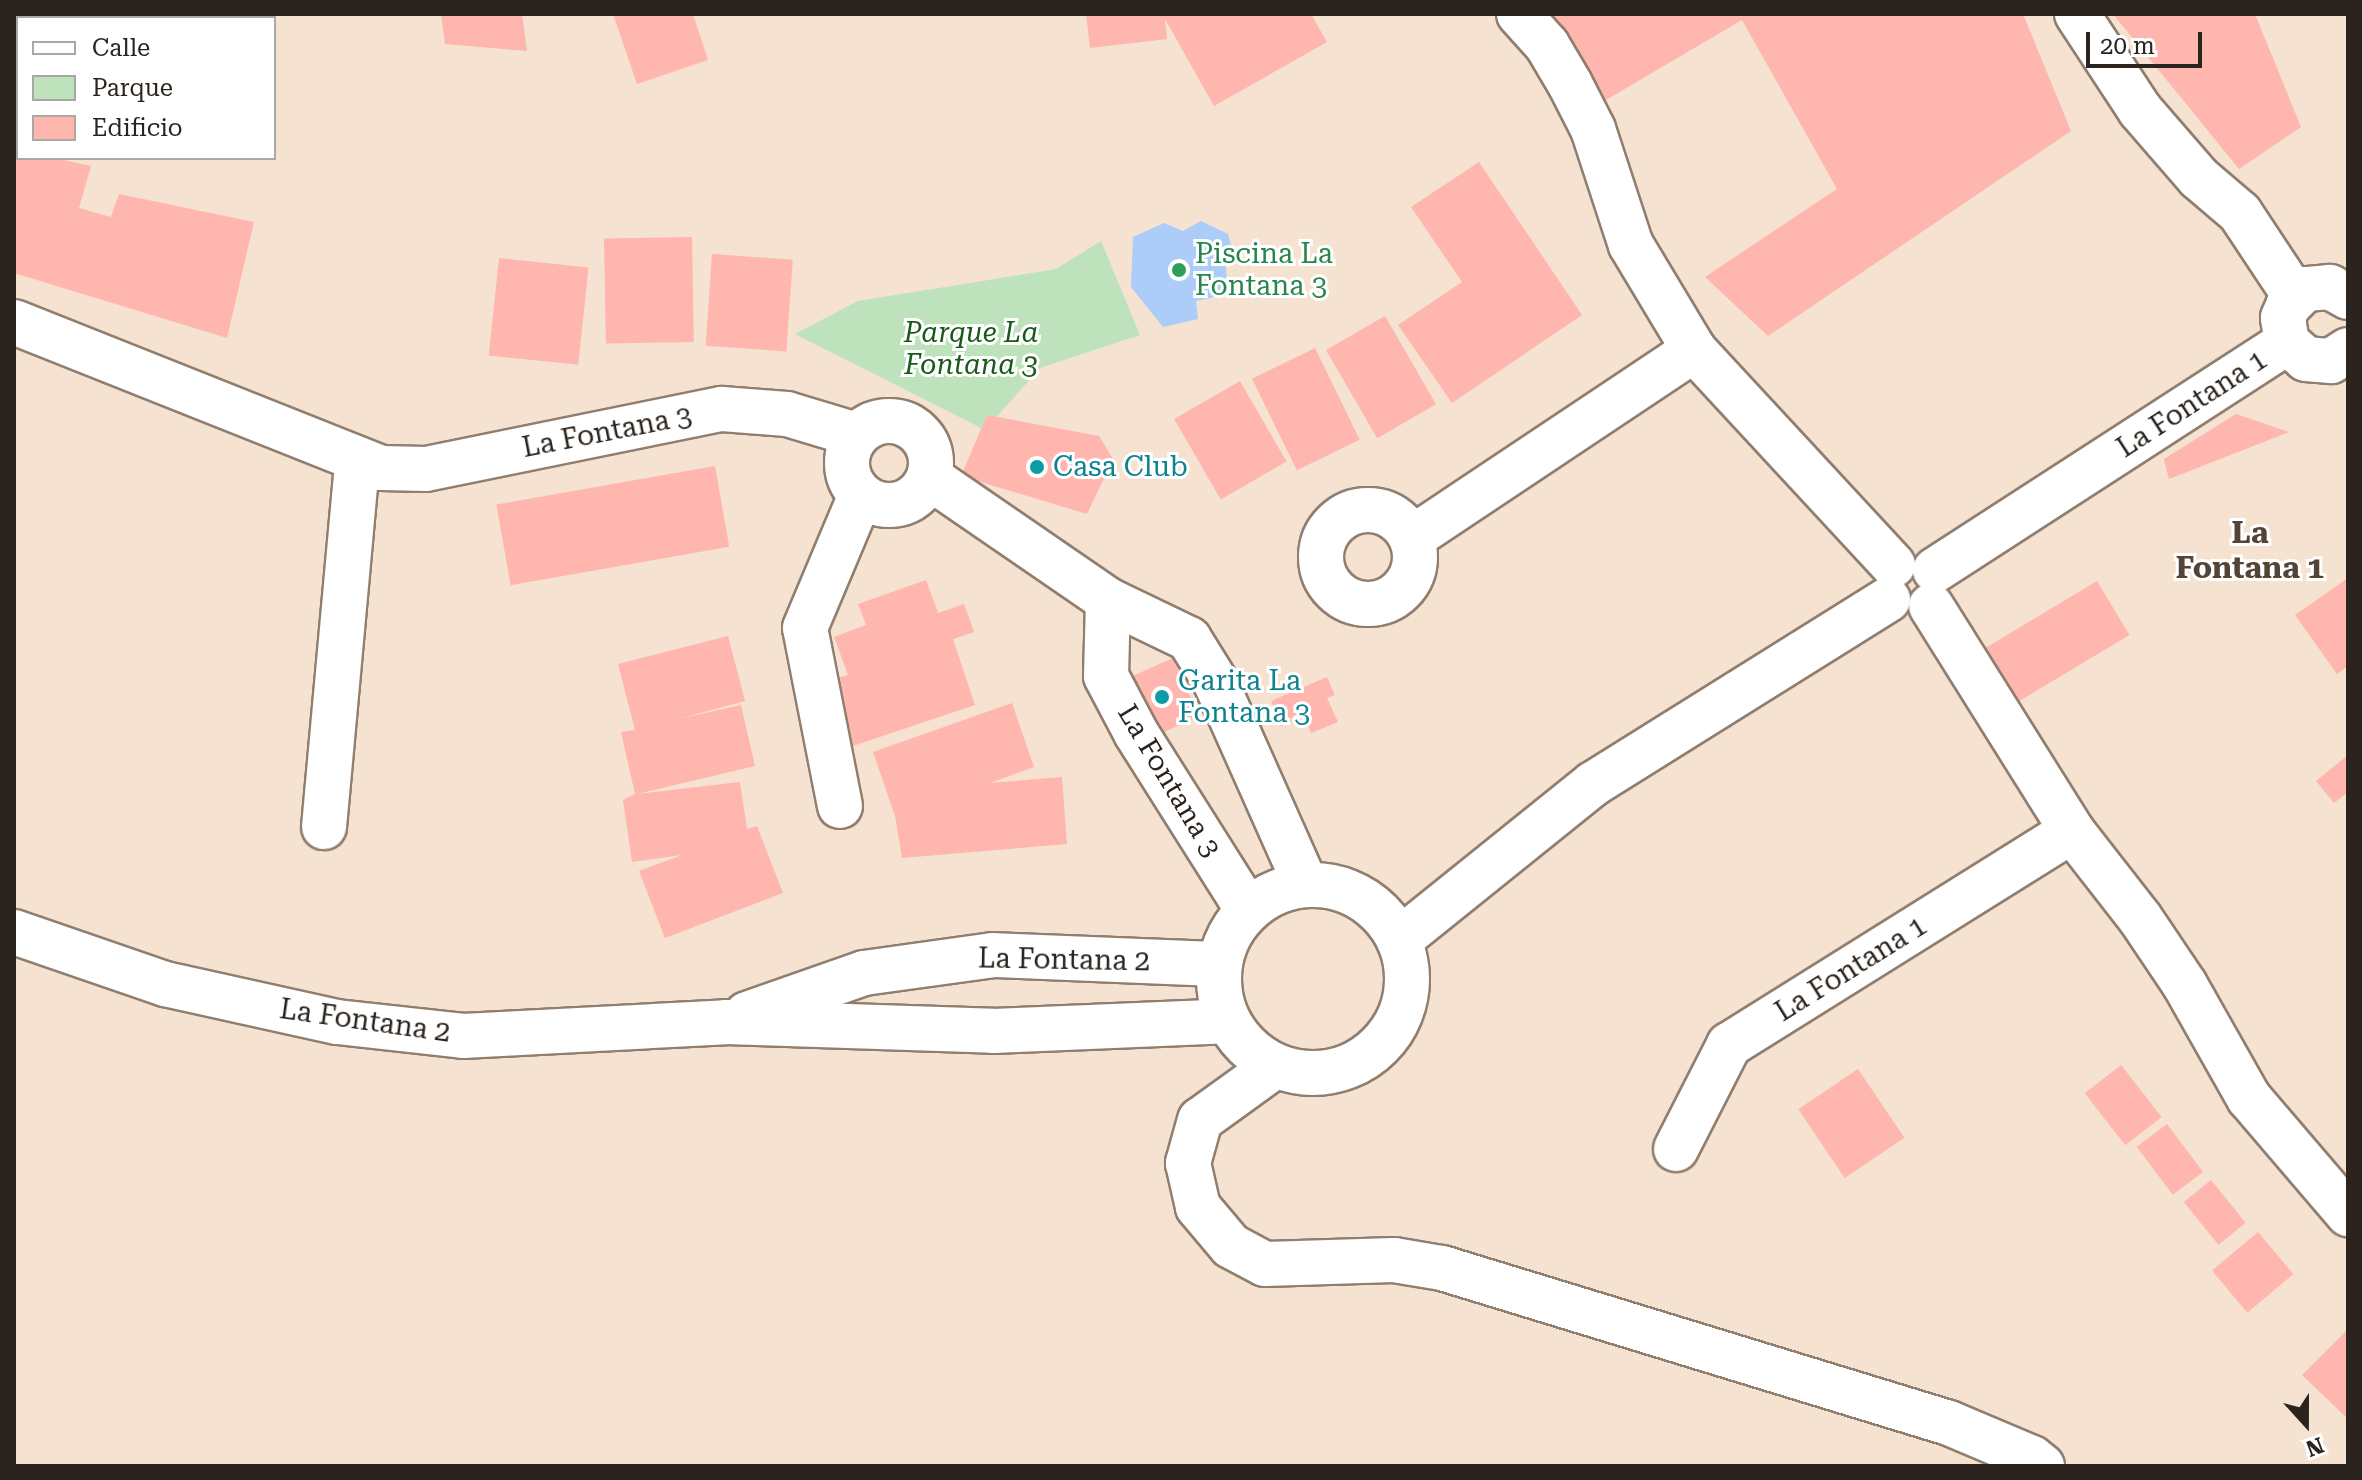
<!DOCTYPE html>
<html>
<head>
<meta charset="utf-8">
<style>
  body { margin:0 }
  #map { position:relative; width:2362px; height:1480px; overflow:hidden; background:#f5e2d1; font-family:"Roboto Serif",serif }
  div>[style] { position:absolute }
  .green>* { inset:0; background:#bee3bc }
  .water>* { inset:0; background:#abcdf7 }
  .building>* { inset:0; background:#feb6ae; transform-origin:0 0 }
  .roads { filter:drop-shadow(2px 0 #907e6f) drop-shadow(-2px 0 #907e6f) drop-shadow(0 2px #907e6f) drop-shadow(0 -2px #907e6f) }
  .street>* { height:44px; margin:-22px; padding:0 22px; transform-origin:22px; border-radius:22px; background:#fff }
  .street>.ring { margin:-22px; padding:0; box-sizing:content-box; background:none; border:44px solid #fff; border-radius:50% }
  .dots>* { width:22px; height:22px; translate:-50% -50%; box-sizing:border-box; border:4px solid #fff; border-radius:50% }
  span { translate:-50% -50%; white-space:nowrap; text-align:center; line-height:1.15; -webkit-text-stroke:6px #fff; paint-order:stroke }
  .leisure-label { font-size:28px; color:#27864d }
  .left { translate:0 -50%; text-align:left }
  .park-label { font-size:28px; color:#195a1a; font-style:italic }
  .street-label { font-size:28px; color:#2b241e }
  .culture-label { font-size:28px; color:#0d838f }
  .neighbourhood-label { font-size:30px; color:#544436; font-weight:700 }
  .frame { position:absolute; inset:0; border:16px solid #2b241e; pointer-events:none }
  .legend { position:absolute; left:16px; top:16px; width:260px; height:144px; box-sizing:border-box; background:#fff; border:2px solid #aaa7a5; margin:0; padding:10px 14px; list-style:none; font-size:24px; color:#2b241e }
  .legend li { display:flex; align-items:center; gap:16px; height:40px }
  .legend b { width:40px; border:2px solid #aaa7a5 }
  .north { position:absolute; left:2266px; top:1384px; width:80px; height:80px; -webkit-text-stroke:6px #fff; paint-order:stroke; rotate:159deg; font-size:22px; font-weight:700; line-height:32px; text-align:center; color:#2b241e }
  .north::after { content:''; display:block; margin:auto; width:28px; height:36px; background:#2b241e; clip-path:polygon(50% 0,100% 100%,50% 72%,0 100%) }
  .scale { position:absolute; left:2086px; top:32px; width:116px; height:36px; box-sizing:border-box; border:4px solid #2b241e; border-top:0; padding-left:10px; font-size:24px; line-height:28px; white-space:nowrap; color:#2b241e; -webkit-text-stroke:6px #fff; paint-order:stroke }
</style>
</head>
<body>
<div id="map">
  <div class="green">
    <i style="clip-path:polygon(1101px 241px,1140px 335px,1040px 368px,985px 430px,795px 334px,858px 301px,1056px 269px)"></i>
  </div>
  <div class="water">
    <i style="clip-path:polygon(1201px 221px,1228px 234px,1233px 252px,1225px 262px,1227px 278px,1215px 297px,1196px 301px,1198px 319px,1163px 327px,1131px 287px,1133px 237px,1164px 223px,1183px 231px)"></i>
  </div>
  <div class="building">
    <i style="clip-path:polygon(441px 14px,522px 14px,527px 51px,445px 44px)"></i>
    <i style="clip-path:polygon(613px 14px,693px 14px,708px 60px,637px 84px)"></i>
    <i style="clip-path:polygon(1086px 14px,1311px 14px,1327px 42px,1214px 106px,1165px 19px,1167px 39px,1090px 48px)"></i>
    <i style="clip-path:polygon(1537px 14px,2023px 14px,2071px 131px,1768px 336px,1705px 277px,1837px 189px,1742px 20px,1594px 107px)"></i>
    <i style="clip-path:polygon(2113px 14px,2255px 14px,2301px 127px,2239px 169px)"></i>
    <i style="clip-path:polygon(14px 148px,18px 149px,18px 158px,55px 158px,91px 166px,79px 208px,111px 217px,119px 194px,254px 222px,227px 338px,14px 273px)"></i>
    <i style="clip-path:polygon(1479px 162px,1582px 315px,1452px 403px,1398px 325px,1462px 282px,1411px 207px)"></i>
    <i style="left:692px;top:237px;width:105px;height:88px;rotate:89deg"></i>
    <i style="left:712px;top:254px;width:81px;height:92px;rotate:4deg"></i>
    <i style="left:499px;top:258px;width:90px;height:98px;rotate:6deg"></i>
    <i style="left:1385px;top:316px;width:102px;height:68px;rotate:60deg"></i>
    <i style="left:1315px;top:348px;width:102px;height:70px;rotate:64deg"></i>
    <i style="left:1240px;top:381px;width:93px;height:76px;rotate:60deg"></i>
    <i style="clip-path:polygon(2236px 414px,2289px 432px,2169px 479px,2164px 459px)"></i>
    <i style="clip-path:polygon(987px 415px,1099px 436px,1113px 459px,1087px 514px,961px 476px)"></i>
    <i style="left:715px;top:466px;width:82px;height:222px;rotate:80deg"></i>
    <i style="clip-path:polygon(2348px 578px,2348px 666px,2337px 674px,2295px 615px)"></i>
    <i style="clip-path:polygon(926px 580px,938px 613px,964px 604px,974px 632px,953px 639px,975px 705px,853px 746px,831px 680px,848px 675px,834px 637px,866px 625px,858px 604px)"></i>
    <i style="left:2097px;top:581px;width:63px;height:140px;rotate:59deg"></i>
    <i style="clip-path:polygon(728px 636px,745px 701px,678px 719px,741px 705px,755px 766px,637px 794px,740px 782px,747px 829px,757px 826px,783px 893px,665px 938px,639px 871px,682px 855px,632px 862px,623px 800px,635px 794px,621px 732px,635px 730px,618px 664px)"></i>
    <i style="left:1173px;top:658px;width:64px;height:51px;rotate:66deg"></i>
    <i style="clip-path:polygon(1327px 677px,1335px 695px,1327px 698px,1338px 722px,1311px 733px,1304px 716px,1282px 726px,1271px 701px)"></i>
    <i style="clip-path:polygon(1012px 703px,1034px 767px,990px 783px,1062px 777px,1067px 844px,902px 858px,895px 816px,873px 752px)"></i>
    <i style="clip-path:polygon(2348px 755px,2348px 792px,2334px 803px,2316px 781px)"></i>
    <i style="left:2121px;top:1065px;width:66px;height:46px;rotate:52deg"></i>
    <i style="left:1858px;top:1069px;width:83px;height:72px;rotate:56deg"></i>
    <i style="left:2167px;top:1124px;width:60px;height:38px;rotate:53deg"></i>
    <i style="left:2211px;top:1180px;width:55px;height:35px;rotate:51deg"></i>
    <i style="left:2258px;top:1232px;width:55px;height:60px;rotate:50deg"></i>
    <i style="clip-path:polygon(2348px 1329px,2348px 1419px,2302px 1375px)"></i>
  </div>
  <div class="roads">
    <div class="street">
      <i style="left:1519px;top:14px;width:42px;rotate:47.9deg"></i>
      <i style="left:1547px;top:45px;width:45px;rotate:59.5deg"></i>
      <i style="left:1570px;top:84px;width:51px;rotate:62.9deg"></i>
      <i style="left:1593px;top:129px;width:122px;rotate:71.9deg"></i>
      <i style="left:1631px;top:245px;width:122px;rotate:59deg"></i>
      <i style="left:1694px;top:350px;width:293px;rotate:47.2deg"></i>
      <i style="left:2077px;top:14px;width:115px;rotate:56.7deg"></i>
      <i style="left:2140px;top:110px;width:90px;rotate:49.1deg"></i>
      <i style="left:2199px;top:178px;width:54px;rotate:40.5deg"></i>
      <i style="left:2240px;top:213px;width:100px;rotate:56.5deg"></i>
      <i style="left:2348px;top:297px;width:21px;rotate:-151deg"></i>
      <i style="left:2330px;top:287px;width:25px;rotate:175deg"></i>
      <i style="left:2305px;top:289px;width:24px;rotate:135deg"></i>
      <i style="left:2288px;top:306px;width:13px;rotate:113deg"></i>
      <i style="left:2283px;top:318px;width:24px;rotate:81deg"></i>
      <i style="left:2287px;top:342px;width:25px;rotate:42deg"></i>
      <i style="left:2306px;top:359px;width:25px;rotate:5deg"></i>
      <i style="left:2331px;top:361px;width:20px;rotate:-33deg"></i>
      <i style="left:14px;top:322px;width:395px;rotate:21.7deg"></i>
      <i style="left:381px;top:468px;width:45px;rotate:1.3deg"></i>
      <i style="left:426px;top:469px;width:302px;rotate:-11.5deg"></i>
      <i style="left:722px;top:409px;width:65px;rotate:4.4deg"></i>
      <i style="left:787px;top:414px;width:73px;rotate:16.7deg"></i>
      <i class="ring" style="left:847px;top:421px;width:40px;height:40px"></i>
      <i style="left:929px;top:477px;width:217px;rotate:34.5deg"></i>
      <i style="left:1108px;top:600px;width:90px;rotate:25.7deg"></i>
      <i style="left:1189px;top:639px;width:49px;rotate:58.2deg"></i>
      <i style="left:1215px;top:681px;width:223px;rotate:66deg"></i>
      <i class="ring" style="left:1321px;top:510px;width:50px;height:50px"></i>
      <i style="left:1412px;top:538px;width:339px;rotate:-33.7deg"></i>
      <i style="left:1935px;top:570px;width:419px;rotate:-32.9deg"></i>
      <i style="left:1108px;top:600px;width:76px;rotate:91.5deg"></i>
      <i style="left:1106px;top:676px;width:64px;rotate:62.2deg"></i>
      <i style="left:1136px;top:733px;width:209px;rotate:57.7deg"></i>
      <i style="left:1931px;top:606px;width:266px;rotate:57.9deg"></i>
      <i style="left:2072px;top:831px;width:110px;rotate:52deg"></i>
      <i style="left:2140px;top:918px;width:81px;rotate:56.1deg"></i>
      <i style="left:2185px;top:985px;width:130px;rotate:60.5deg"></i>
      <i style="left:2249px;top:1098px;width:153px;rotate:49.5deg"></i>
      <i style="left:840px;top:806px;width:181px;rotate:-101.1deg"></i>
      <i style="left:805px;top:628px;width:144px;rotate:-67.2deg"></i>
      <i style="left:324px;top:827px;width:367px;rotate:-84.8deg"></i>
      <i class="ring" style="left:1219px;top:885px;width:144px;height:144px"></i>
      <i style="left:14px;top:932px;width:160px;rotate:19deg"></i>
      <i style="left:165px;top:984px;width:176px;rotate:12.5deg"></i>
      <i style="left:337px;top:1022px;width:127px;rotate:6.3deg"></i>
      <i style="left:463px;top:1036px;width:263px;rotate:-3deg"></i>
      <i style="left:726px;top:1022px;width:267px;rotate:1.9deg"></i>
      <i style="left:993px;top:1031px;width:234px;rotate:-2.4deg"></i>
      <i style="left:1399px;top:940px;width:249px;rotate:-38.8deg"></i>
      <i style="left:1593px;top:784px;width:348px;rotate:-32deg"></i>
      <i style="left:747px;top:1014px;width:124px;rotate:-19.3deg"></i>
      <i style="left:864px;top:973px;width:130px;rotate:-7.9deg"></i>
      <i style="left:993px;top:955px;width:226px;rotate:2.3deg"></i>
      <i style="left:1275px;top:1066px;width:92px;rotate:144.2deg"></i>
      <i style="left:1200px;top:1120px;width:45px;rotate:105.6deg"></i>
      <i style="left:1188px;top:1163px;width:45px;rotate:77.2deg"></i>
      <i style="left:1198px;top:1207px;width:51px;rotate:49.8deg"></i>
      <i style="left:1231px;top:1246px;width:38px;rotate:28deg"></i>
      <i style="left:1265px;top:1264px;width:129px;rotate:-1.8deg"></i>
      <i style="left:1394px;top:1260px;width:49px;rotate:9.5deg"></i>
      <i style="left:1442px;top:1268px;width:530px;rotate:17deg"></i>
      <i style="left:1949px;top:1423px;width:90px;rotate:22.9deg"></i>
      <i style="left:2032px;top:1458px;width:13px;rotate:39deg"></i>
      <i style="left:1676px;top:1149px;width:117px;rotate:-63deg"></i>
      <i style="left:1729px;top:1045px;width:404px;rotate:-32deg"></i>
    </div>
  </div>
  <div class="dots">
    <i style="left:1179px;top:270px;background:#2e9e5b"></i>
    <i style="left:1037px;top:467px;background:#0f9aa8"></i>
    <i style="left:1162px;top:697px;background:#0f9aa8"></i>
  </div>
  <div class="leisure-label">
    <span class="left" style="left:1195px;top:270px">Piscina La<br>Fontana 3</span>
  </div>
  <div class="park-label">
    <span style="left:971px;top:349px">Parque La<br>Fontana 3</span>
  </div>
  <div class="street-label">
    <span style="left:2192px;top:404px;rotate:-33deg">La Fontana 1</span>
    <span style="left:607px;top:432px;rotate:-11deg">La Fontana 3</span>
    <span style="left:1169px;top:781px;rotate:59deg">La Fontana 3</span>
    <span style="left:1064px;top:960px;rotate:1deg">La Fontana 2</span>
    <span style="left:1851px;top:969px;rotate:-32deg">La Fontana 1</span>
    <span style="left:365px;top:1021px;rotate:8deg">La Fontana 2</span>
  </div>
  <div class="culture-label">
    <span class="left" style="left:1053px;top:467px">Casa Club</span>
    <span class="left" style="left:1178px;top:697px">Garita La<br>Fontana 3</span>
  </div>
  <div class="neighbourhood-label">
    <span style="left:2250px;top:550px">La<br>Fontana 1</span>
  </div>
  <div class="frame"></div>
  <ul class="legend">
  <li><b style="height:10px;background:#fff"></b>Calle</li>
  <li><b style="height:22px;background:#bee3bc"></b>Parque</li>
  <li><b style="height:22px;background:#feb6ae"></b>Edificio</li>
  </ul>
  <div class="north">N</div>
  <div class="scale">20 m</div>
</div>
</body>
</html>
